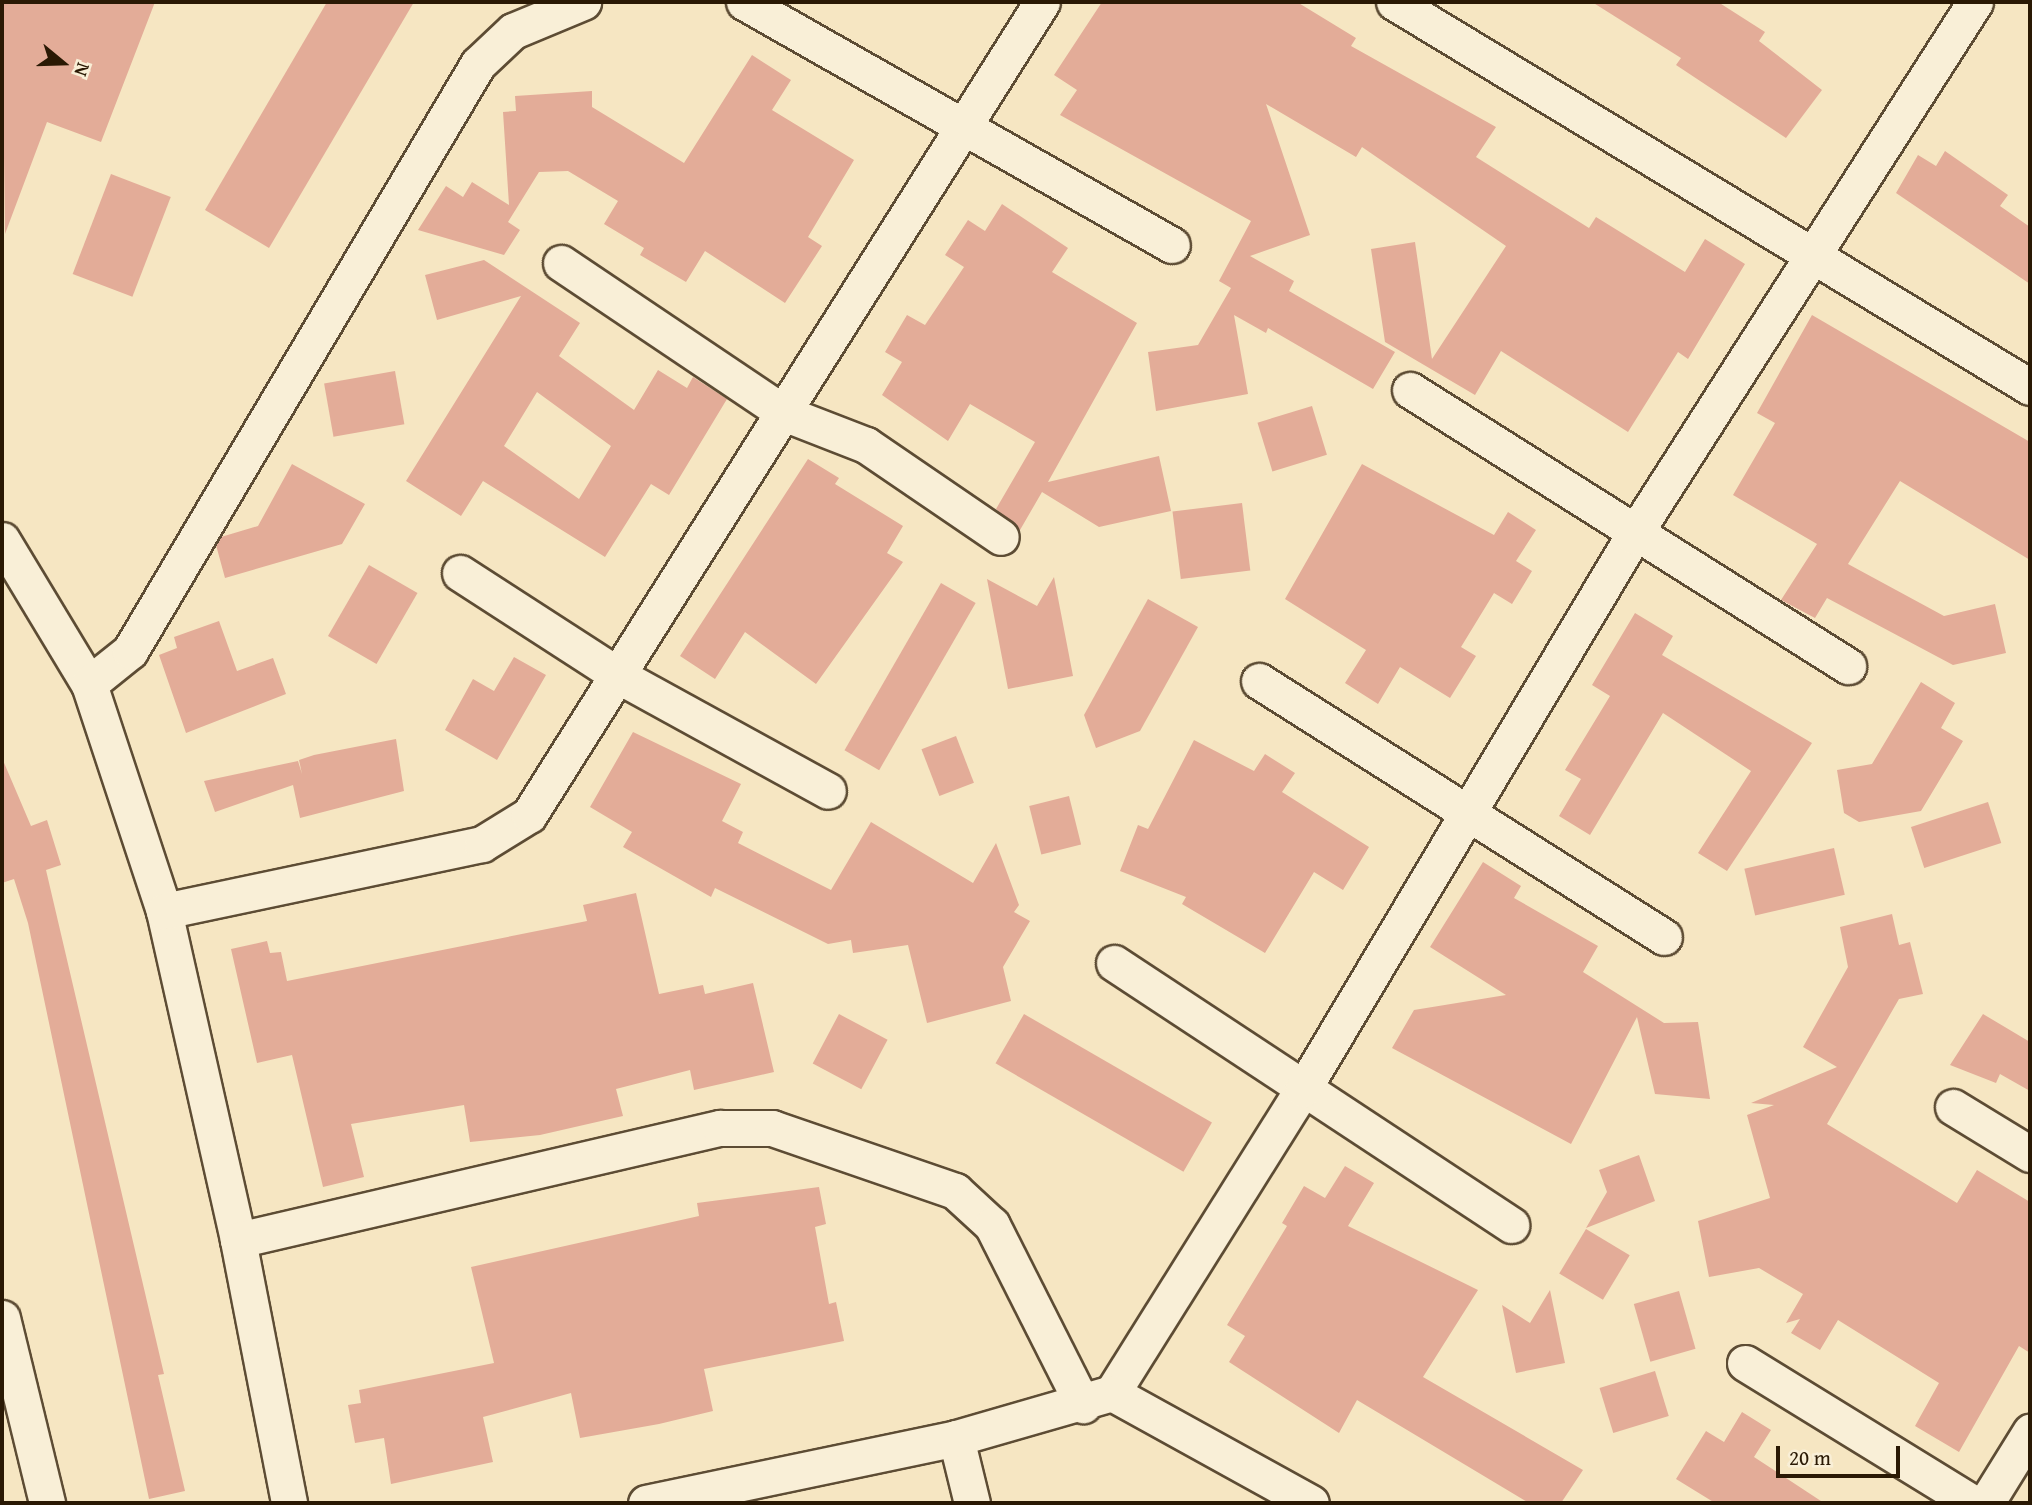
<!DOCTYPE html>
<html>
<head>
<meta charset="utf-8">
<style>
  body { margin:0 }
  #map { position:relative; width:2032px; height:1505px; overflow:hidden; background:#f6e6c2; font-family:"Gentium Book Plus",serif }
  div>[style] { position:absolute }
  .building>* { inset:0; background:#e3ac98; transform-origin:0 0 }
  .roads { filter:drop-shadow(2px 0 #5d4c34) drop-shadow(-2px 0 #5d4c34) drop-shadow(0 2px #5d4c34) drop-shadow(0 -2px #5d4c34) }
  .minor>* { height:35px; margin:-17.5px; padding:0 17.5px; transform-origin:17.5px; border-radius:17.5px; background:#f9efd7 }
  span { translate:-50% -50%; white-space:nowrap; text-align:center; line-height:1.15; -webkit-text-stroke:6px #f9efd7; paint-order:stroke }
  .frame { position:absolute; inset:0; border:4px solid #2a1904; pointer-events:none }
  .north { position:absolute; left:28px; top:28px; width:70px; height:70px; -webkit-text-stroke:5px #f9efd7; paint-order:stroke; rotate:109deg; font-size:19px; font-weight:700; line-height:28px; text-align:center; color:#2a1904 }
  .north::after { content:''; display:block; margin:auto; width:24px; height:32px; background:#2a1904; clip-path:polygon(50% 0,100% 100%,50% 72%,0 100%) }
  .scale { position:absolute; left:1776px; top:1446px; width:124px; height:32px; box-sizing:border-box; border:4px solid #2a1904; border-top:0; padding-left:9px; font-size:21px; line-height:24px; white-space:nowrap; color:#2a1904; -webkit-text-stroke:5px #f9efd7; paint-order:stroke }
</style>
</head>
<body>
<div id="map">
  <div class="building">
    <i style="clip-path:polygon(2px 2px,155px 2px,101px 142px,47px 122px,5px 234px)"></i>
    <i style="clip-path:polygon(327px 2px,414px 2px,269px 248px,205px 210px)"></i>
    <i style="clip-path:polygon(1102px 2px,1297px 2px,1356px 38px,1351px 46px,1496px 127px,1476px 157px,1589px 228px,1596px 217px,1685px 272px,1705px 239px,1745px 264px,1688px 359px,1678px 352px,1628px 432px,1501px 351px,1475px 395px,1385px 342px,1371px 249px,1415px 242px,1432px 359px,1506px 246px,1362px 147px,1356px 157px,1266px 104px,1310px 235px,1250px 256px,1294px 281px,1289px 291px,1395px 352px,1373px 389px,1268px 328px,1266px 333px,1234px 315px,1248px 394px,1156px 411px,1148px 352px,1198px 345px,1231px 288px,1219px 281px,1251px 221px,1060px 115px,1077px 90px,1054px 75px)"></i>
    <i style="clip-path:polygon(1592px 2px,1718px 2px,1765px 32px,1759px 41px,1822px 90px,1786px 138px,1676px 65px,1681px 58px)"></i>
    <i style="clip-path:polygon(752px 55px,791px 80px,772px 110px,854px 160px,808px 237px,822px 246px,785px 303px,705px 251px,686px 282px,640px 255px,644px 248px,604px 224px,618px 201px,568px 171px,539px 172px,508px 222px,520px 230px,504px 255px,418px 230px,446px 186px,463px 197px,472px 182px,509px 205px,503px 112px,516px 111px,515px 96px,592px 91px,592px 107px,684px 163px)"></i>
    <i style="clip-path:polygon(1945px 151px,2008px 195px,2000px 206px,2030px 227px,2030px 284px,1896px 193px,1918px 155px,1936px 166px)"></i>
    <i style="left:111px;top:174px;width:64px;height:107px;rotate:21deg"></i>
    <i style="clip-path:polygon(1002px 204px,1068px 248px,1052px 272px,1137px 323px,1048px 482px,1159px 456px,1171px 511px,1099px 527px,1042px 492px,1020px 530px,996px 509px,1035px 442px,970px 404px,948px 441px,882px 395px,902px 362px,885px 352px,907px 315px,925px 325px,964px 267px,945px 255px,968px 220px,985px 231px)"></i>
    <i style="clip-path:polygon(evenodd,484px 260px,580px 323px,559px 356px,634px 410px,658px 370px,687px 388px,693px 377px,727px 399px,669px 495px,651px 484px,605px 557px,483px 481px,461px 516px,406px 481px,521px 296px,437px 320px,425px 275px,484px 260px,537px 392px,611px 446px,579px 499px,504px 446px,537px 392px)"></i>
    <i style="clip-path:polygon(1812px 315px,2030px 442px,2030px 560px,1900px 481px,1848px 564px,1944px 616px,1995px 604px,2006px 653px,1953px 665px,1827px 598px,1815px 618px,1781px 600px,1817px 544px,1733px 495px,1775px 423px,1757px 413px)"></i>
    <i style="left:395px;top:371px;width:54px;height:72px;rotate:80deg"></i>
    <i style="left:1312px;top:406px;width:51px;height:57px;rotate:73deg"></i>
    <i style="clip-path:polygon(808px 459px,839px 478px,835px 484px,903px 526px,887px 553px,903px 562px,816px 684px,745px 632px,715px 679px,680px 656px)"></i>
    <i style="clip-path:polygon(292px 464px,365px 504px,342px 544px,225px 578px,216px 545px,221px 537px,258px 526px)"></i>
    <i style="clip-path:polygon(1362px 464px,1494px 535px,1508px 512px,1536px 530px,1516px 561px,1532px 571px,1512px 604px,1494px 593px,1461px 647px,1476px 656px,1450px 698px,1400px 667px,1378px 704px,1345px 683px,1366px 650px,1285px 599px)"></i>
    <i style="left:1242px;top:503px;width:68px;height:70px;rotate:83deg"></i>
    <i style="left:369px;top:565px;width:56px;height:82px;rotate:30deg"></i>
    <i style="clip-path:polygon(1054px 577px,1073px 676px,1008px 689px,987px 579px,1037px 606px)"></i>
    <i style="left:941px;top:583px;width:40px;height:193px;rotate:30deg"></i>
    <i style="clip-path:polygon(1148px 599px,1198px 627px,1140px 731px,1096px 748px,1084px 715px)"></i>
    <i style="clip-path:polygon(1635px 613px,1673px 636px,1662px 655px,1812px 743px,1727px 871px,1698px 853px,1751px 771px,1663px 713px,1590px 835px,1559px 816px,1581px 779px,1565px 770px,1610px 696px,1592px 685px)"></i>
    <i style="clip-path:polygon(219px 621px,237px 671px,273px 658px,286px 694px,186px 733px,159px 655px,177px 648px,174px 637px)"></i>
    <i style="clip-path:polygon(514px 657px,546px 675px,497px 760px,445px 730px,473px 679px,494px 691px)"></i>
    <i style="clip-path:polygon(1921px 682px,1955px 703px,1941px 728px,1963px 741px,1921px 811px,1859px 822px,1844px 813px,1837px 770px,1872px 764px)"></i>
    <i style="clip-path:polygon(633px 732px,741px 784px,722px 821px,743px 832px,738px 843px,831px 890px,871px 822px,973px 883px,996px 843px,1019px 905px,1014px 912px,1030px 921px,1003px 967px,1011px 1001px,927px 1023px,908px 945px,853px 953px,851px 940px,828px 944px,715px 888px,711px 897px,623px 847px,632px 832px,590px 807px)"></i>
    <i style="left:956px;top:736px;width:50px;height:37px;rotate:69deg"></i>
    <i style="clip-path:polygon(396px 739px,404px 791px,300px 818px,293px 785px,215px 812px,204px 781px,298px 761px,302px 774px,299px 760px,314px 755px)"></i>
    <i style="clip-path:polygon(1194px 740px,1254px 771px,1265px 754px,1295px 773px,1282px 792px,1369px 847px,1343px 890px,1314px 872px,1265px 953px,1182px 904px,1186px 897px,1120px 871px,1138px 825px,1148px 829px)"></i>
    <i style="clip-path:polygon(2px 758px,31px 826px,47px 820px,61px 865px,46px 870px,164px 1374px,158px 1375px,185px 1491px,149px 1499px,28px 923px,14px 879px,2px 883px)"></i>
    <i style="left:1069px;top:796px;width:50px;height:41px;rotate:76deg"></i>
    <i style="left:1988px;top:802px;width:43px;height:81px;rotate:72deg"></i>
    <i style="left:1834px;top:848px;width:48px;height:92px;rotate:77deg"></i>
    <i style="clip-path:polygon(1483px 862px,1521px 886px,1514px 898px,1598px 946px,1583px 972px,1664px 1023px,1698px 1022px,1710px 1099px,1655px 1094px,1637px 1017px,1571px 1144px,1392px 1048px,1414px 1010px,1506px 995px,1430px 947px)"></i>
    <i style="clip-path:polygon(636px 893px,659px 994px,703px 985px,705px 994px,753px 983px,774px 1072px,694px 1090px,690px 1070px,616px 1089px,623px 1116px,540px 1135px,470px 1142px,464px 1105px,351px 1124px,364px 1177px,323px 1187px,292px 1055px,257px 1063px,231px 949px,267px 941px,270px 953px,281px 952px,287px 981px,587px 921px,583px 905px)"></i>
    <i style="clip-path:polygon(1892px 914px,1899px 945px,1910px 942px,1923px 994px,1899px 999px,1827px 1124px,1957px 1203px,1977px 1170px,2030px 1202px,2030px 1353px,2019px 1346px,1959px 1452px,1915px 1426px,1939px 1383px,1838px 1320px,1820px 1350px,1791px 1333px,1800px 1319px,1786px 1323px,1803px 1294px,1759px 1268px,1709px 1277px,1698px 1221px,1770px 1198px,1747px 1115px,1774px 1105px,1751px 1103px,1837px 1067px,1803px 1047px,1848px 967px,1840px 927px)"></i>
    <i style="left:839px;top:1014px;width:55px;height:56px;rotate:28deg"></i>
    <i style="left:1024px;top:1014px;width:217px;height:57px;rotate:30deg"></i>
    <i style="clip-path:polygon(1983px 1014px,2030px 1042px,2030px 1091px,2000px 1074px,1996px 1083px,1950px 1065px)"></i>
    <i style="clip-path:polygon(1639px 1155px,1655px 1201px,1586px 1228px,1607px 1192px,1599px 1170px)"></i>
    <i style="clip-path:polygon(1345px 1166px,1374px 1183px,1348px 1226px,1478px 1290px,1423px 1377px,1583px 1470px,1561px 1503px,1529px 1503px,1357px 1400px,1339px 1433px,1229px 1362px,1245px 1336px,1227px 1325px,1287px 1226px,1282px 1223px,1304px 1186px,1325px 1198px)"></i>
    <i style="clip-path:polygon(819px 1187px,826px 1224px,815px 1227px,829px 1304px,836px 1302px,844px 1341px,704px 1369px,713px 1411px,659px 1424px,580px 1438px,571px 1393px,483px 1417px,493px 1462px,391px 1484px,384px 1438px,355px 1443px,348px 1405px,361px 1403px,359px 1390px,494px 1363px,471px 1267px,699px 1216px,697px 1203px)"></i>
    <i style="left:1586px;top:1229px;width:51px;height:52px;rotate:31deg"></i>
    <i style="clip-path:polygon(1550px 1290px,1565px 1363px,1516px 1373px,1502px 1305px,1530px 1323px)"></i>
    <i style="left:1679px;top:1291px;width:60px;height:47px;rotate:74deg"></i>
    <i style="left:1655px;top:1371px;width:47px;height:58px;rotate:73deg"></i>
    <i style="clip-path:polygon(1742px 1412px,1771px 1430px,1754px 1457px,1824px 1503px,1715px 1503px,1676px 1479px,1706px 1431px,1724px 1442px)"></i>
  </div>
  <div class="roads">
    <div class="minor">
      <i style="left:744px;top:2px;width:492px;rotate:29.6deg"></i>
      <i style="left:1394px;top:2px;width:743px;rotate:31.19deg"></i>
      <i style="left:561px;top:263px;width:271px;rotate:33.9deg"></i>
      <i style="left:786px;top:414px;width:86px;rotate:21.2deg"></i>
      <i style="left:866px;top:445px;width:163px;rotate:34.3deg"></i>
      <i style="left:1410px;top:390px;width:518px;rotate:32.22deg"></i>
      <i style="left:2px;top:540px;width:168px;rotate:58.9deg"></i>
      <i style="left:89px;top:684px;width:239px;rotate:71.7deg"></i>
      <i style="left:164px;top:911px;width:337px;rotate:77.3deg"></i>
      <i style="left:238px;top:1240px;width:268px;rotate:79deg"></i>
      <i style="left:460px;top:573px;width:192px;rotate:32.9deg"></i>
      <i style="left:621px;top:677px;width:236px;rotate:28.8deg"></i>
      <i style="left:1259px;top:681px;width:479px;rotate:32.3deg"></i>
      <i style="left:89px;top:684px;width:53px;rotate:-38.8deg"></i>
      <i style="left:130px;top:651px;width:682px;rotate:-59.34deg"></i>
      <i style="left:478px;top:64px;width:48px;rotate:-43.3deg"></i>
      <i style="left:513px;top:31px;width:76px;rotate:-22.5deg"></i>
      <i style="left:164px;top:911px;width:325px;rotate:-11.9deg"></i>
      <i style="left:482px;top:844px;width:55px;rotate:-31.7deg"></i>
      <i style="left:529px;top:815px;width:961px;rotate:-57.75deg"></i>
      <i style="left:1114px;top:963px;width:476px;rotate:33.4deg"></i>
      <i style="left:1953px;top:1107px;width:90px;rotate:31.4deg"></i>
      <i style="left:238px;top:1240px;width:495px;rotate:-13.1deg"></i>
      <i style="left:720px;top:1128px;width:52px"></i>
      <i style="left:772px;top:1128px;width:194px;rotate:19deg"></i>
      <i style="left:955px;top:1191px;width:50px;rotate:42.6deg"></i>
      <i style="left:992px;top:1225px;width:202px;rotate:63.2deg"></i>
      <i style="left:2px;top:1318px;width:190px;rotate:76.3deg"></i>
      <i style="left:1745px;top:1363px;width:268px;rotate:31.6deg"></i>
      <i style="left:1112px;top:1393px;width:359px;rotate:-57.9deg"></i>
      <i style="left:1303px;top:1089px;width:644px;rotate:-59.17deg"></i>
      <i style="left:1633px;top:536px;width:634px;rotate:-57.36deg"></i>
      <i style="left:956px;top:1438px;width:67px;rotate:76.2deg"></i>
      <i style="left:646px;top:1503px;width:317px;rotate:-11.8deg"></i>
      <i style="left:956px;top:1438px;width:162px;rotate:-16.1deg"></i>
      <i style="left:1112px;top:1393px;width:227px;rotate:28.9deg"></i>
      <i style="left:1986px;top:1503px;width:84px;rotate:-58.2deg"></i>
    </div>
  </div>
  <div class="frame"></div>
  <div class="north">N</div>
  <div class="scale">20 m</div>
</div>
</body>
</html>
